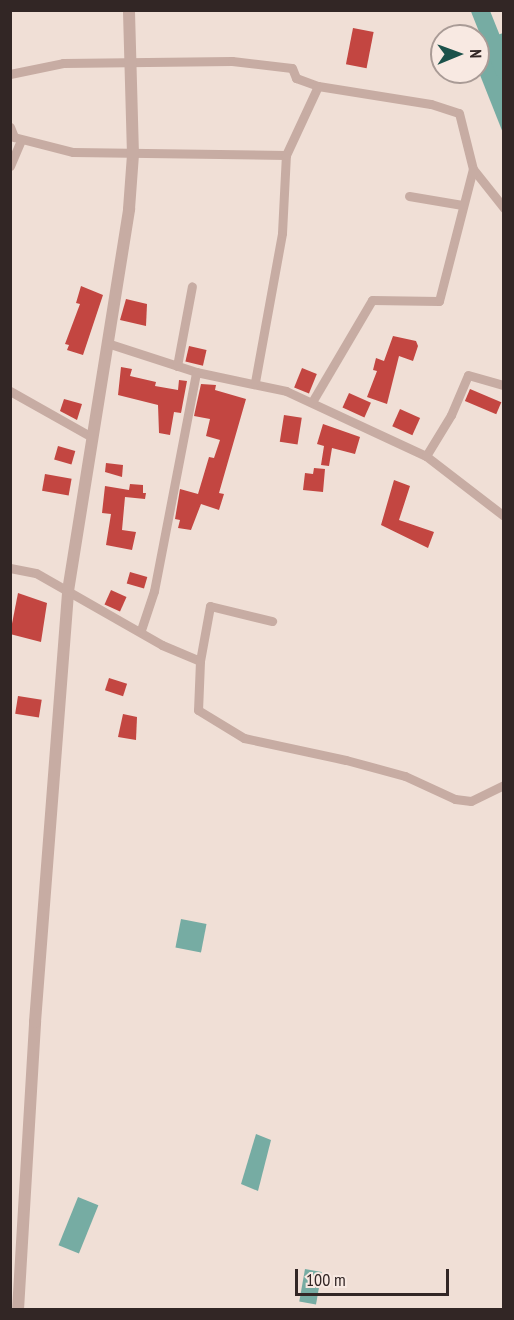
<!DOCTYPE html>
<html>
<head>
<meta charset="utf-8">
<style>
  body { margin:0 }
  #map { position:relative; width:514px; height:1320px; overflow:hidden; background:#f0dfd6; font-family:"PT Sans Narrow",sans-serif }
  div>[style] { position:absolute }
  .water>* { inset:0; background:#76aca3; transform-origin:0 0 }
  .river>* { height:18px; margin:-9px; padding:0 9px; transform-origin:9px; border-radius:9px; background:#76aca3 }
  .building>* { inset:0; background:#c34641; transform-origin:0 0 }
  .minor>* { height:9px; margin:-4.5px; padding:0 4.5px; transform-origin:4.5px; border-radius:4.5px; background:#c7aca3 }
  .tertiary>* { height:12px; margin:-6px; padding:0 6px; transform-origin:6px; border-radius:6px; background:#c7aca3 }
  span { translate:-50% -50%; white-space:nowrap; text-align:center; line-height:1.15; -webkit-text-stroke:6px #f8e9e2; paint-order:stroke }
  .frame { position:absolute; inset:0; border:12px solid #322625; pointer-events:none }
  .north { position:absolute; left:430px; top:24px; width:60px; height:60px; box-sizing:border-box; background:#f8e9e2; border:2px solid #a99b96; border-radius:50%; rotate:89deg; font-size:16px; font-weight:700; line-height:24px; text-align:center; color:#322625 }
  .north::after { content:''; display:block; margin:auto; width:21px; height:27px; background:#1c524b; clip-path:polygon(50% 0,100% 100%,50% 72%,0 100%) }
  .scale { position:absolute; left:295px; top:1269px; width:154px; height:27px; box-sizing:border-box; border:3px solid #322625; border-top:0; padding-left:8px; font-size:18px; line-height:21px; white-space:nowrap; color:#322625; -webkit-text-stroke:4px #f8e9e2; paint-order:stroke }
</style>
</head>
<body>
<div id="map">
  <div class="water">
    <i style="clip-path:polygon(503px 33px,504px 33px,503px 133px,478px 70px,478px 42px)"></i>
    <i style="left:181px;top:919px;width:26px;height:29px;rotate:11deg"></i>
    <i style="clip-path:polygon(256px 1134px,271px 1140px,258px 1191px,241px 1184px)"></i>
    <i style="left:78px;top:1197px;width:22px;height:52px;rotate:22deg"></i>
    <i style="left:305px;top:1269px;width:17px;height:33px;rotate:10deg"></i>
  </div>
  <div class="river">
    <i style="left:480px;top:10px;width:65px;rotate:68.2deg"></i>
  </div>
  <div class="building">
    <i style="left:353px;top:28px;width:21px;height:37px;rotate:11deg"></i>
    <i style="clip-path:polygon(81px 286px,103px 295px,83px 355px,67px 350px,69px 345px,65px 344px,80px 304px,76px 303px)"></i>
    <i style="clip-path:polygon(126px 299px,147px 304px,146px 326px,120px 320px)"></i>
    <i style="clip-path:polygon(393px 336px,416px 341px,418px 346px,413px 361px,399px 356px,387px 404px,367px 397px,377px 371px,373px 370px,376px 358px,384px 361px)"></i>
    <i style="left:189px;top:346px;width:18px;height:16px;rotate:13deg"></i>
    <i style="clip-path:polygon(121px 367px,132px 369px,130px 376px,156px 382px,155px 386px,178px 390px,179px 380px,187px 381px,181px 413px,174px 412px,170px 435px,159px 433px,158px 405px,118px 395px)"></i>
    <i style="left:302px;top:368px;width:16px;height:21px;rotate:22deg"></i>
    <i style="clip-path:polygon(201px 384px,216px 385px,215px 390px,246px 399px,219px 493px,224px 494px,219px 510px,201px 504px,191px 530px,178px 528px,180px 520px,175px 519px,180px 489px,198px 494px,209px 457px,214px 458px,220px 440px,206px 436px,210px 419px,194px 416px)"></i>
    <i style="left:470px;top:389px;width:34px;height:13px;rotate:23deg"></i>
    <i style="left:349px;top:393px;width:24px;height:16px;rotate:24deg"></i>
    <i style="clip-path:polygon(64px 399px,82px 404px,77px 420px,60px 411px)"></i>
    <i style="left:400px;top:409px;width:22px;height:19px;rotate:24deg"></i>
    <i style="left:284px;top:415px;width:18px;height:27px;rotate:9deg"></i>
    <i style="clip-path:polygon(323px 424px,360px 437px,355px 454px,332px 448px,329px 466px,321px 465px,324px 446px,317px 444px)"></i>
    <i style="left:58px;top:446px;width:18px;height:14px;rotate:16deg"></i>
    <i style="clip-path:polygon(106px 463px,123px 465px,122px 477px,105px 472px)"></i>
    <i style="clip-path:polygon(314px 468px,325px 469px,323px 492px,303px 490px,305px 473px,313px 474px)"></i>
    <i style="left:45px;top:474px;width:27px;height:17px;rotate:10deg"></i>
    <i style="clip-path:polygon(394px 480px,410px 486px,399px 520px,434px 532px,428px 548px,381px 525px)"></i>
    <i style="clip-path:polygon(130px 484px,143px 485px,143px 493px,146px 493px,145px 499px,125px 497px,122px 530px,136px 532px,132px 550px,106px 545px,111px 514px,102px 513px,105px 486px,129px 490px)"></i>
    <i style="left:130px;top:572px;width:18px;height:12px;rotate:16deg"></i>
    <i style="left:111px;top:590px;width:17px;height:16px;rotate:24deg"></i>
    <i style="clip-path:polygon(18px 593px,47px 603px,41px 642px,10px 634px)"></i>
    <i style="left:109px;top:678px;width:19px;height:13px;rotate:18deg"></i>
    <i style="left:18px;top:696px;width:24px;height:18px;rotate:9deg"></i>
    <i style="clip-path:polygon(123px 714px,137px 717px,136px 740px,118px 737px)"></i>
  </div>
  <div class="minor">
    <i style="left:10px;top:74px;width:54px;rotate:-11.7deg"></i>
    <i style="left:63px;top:63px;width:169px;rotate:-0.7deg"></i>
    <i style="left:232px;top:61px;width:60px;rotate:6.7deg"></i>
    <i style="left:292px;top:68px;width:11px;rotate:68deg"></i>
    <i style="left:296px;top:78px;width:23px;rotate:20deg"></i>
    <i style="left:318px;top:86px;width:114px;rotate:9.1deg"></i>
    <i style="left:431px;top:104px;width:29px;rotate:18deg"></i>
    <i style="left:459px;top:113px;width:58px;rotate:76deg"></i>
    <i style="left:473px;top:169px;width:50px;rotate:51.5deg"></i>
    <i style="left:10px;top:127px;width:11px;rotate:68deg"></i>
    <i style="left:14px;top:137px;width:61px;rotate:14.3deg"></i>
    <i style="left:73px;top:152px;width:213px;rotate:0.8deg"></i>
    <i style="left:10px;top:166px;width:28px;rotate:-67deg"></i>
    <i style="left:409px;top:196px;width:54px;rotate:9.6deg"></i>
    <i style="left:107px;top:343px;width:94px;rotate:18deg"></i>
    <i style="left:196px;top:372px;width:92px;rotate:11.9deg"></i>
    <i style="left:286px;top:391px;width:154px;rotate:24.9deg"></i>
    <i style="left:426px;top:456px;width:98px;rotate:37.6deg"></i>
    <i style="left:177px;top:366px;width:81px;rotate:-79.4deg"></i>
    <i style="left:255px;top:382px;width:151px;rotate:-79.7deg"></i>
    <i style="left:282px;top:233px;width:78px;rotate:-87.1deg"></i>
    <i style="left:286px;top:155px;width:76px;rotate:-65.1deg"></i>
    <i style="left:10px;top:391px;width:92px;rotate:29.4deg"></i>
    <i style="left:312px;top:402px;width:118px;rotate:-59.5deg"></i>
    <i style="left:372px;top:300px;width:67px;rotate:0.9deg"></i>
    <i style="left:439px;top:301px;width:136px;rotate:-75.6deg"></i>
    <i style="left:426px;top:456px;width:48px;rotate:-58.6deg"></i>
    <i style="left:451px;top:415px;width:43px;rotate:-67deg"></i>
    <i style="left:468px;top:375px;width:37px;rotate:16deg"></i>
    <i style="left:10px;top:568px;width:26px;rotate:11deg"></i>
    <i style="left:36px;top:573px;width:145px;rotate:29.7deg"></i>
    <i style="left:162px;top:645px;width:41px;rotate:22.8deg"></i>
    <i style="left:200px;top:661px;width:49px;rotate:92.3deg"></i>
    <i style="left:198px;top:710px;width:54px;rotate:31.3deg"></i>
    <i style="left:244px;top:738px;width:104px;rotate:12.2deg"></i>
    <i style="left:346px;top:760px;width:61px;rotate:15.2deg"></i>
    <i style="left:405px;top:776px;width:55px;rotate:24.7deg"></i>
    <i style="left:455px;top:799px;width:16px;rotate:7deg"></i>
    <i style="left:471px;top:801px;width:37px;rotate:-26deg"></i>
    <i style="left:141px;top:630px;width:41px;rotate:-71.6deg"></i>
    <i style="left:154px;top:591px;width:223px;rotate:-79.1deg"></i>
    <i style="left:200px;top:661px;width:56px;rotate:-79.7deg"></i>
    <i style="left:210px;top:606px;width:64px;rotate:13.6deg"></i>
  </div>
  <div class="tertiary">
    <i style="left:18px;top:1310px;width:289px;rotate:-86.6deg"></i>
    <i style="left:35px;top:1022px;width:432px;rotate:-85.6deg"></i>
    <i style="left:68px;top:591px;width:387px;rotate:-80.9deg"></i>
    <i style="left:129px;top:209px;width:54px;rotate:-85.8deg"></i>
    <i style="left:133px;top:155px;width:145px;rotate:-91.6deg"></i>
  </div>
  <div class="frame"></div>
  <div class="north">N</div>
  <div class="scale">100 m</div>
</div>
</body>
</html>
